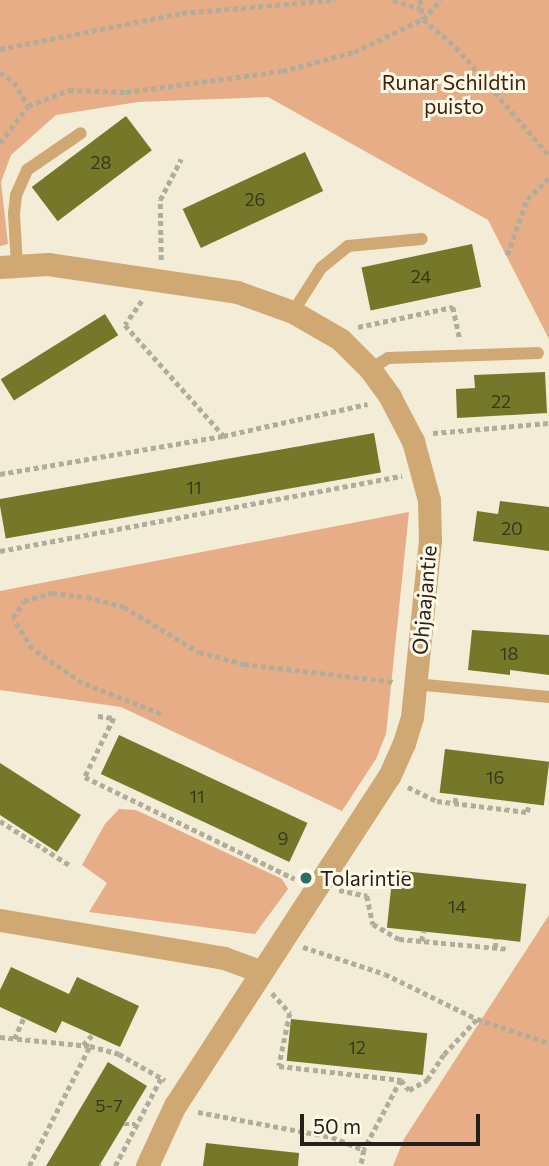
<!DOCTYPE html>
<html>
<head>
<meta charset="utf-8">
<style>
  body { margin:0 }
  #map { position:relative; width:549px; height:1166px; overflow:hidden; background:#f3ecd7; font-family:Commissioner,sans-serif }
  div>[style] { position:absolute }
  .green>* { inset:0; background:#e7ad87 }
  .building>* { inset:0; background:#767829; transform-origin:0 0 }
  .path>* { height:4.5px; margin-top:-2.25px; transform-origin:0; background:repeating-linear-gradient(90deg,#b2ac9b 0 5px,transparent 0 8.5px) }
  .service>* { height:12px; margin:-6px; padding:0 6px; transform-origin:6px; border-radius:6px; background:#d0a873 }
  .minor>* { height:23px; margin:-11.5px; padding:0 11.5px; transform-origin:11.5px; border-radius:11.5px; background:#d0a873 }
  .dots>* { width:19px; height:19px; translate:-50% -50%; box-sizing:border-box; border:4px solid #fff9e8; border-radius:50% }
  span { translate:-50% -50%; white-space:nowrap; text-align:center; line-height:1.15; -webkit-text-stroke:6px #fff9e8; paint-order:stroke }
  .number-label { font-size:18px; color:#38371e }
  .number-label span { -webkit-text-stroke-width:0 }
  .park-label { font-size:21px; color:#412107 }
  .street-label { font-size:21px; color:#24211a }
  .poi-label { font-size:21px; color:#24211a }
  .left { translate:0 -50%; text-align:left }
  .scale { position:absolute; left:300px; top:1114px; width:180px; height:32px; box-sizing:border-box; border:4px solid #24211a; border-top:0; padding-left:9px; font-size:21px; line-height:24px; white-space:nowrap; color:#24211a; -webkit-text-stroke:5px #fff9e8; paint-order:stroke }
</style>
</head>
<body>
<div id="map">
  <div class="green">
    <i style="clip-path:polygon(0 0,549px 0,549px 339px,488px 220px,268px 97px,138px 102px,56px 115px,11px 155px,1px 182px,8px 244px,0 246px)"></i>
    <i style="clip-path:polygon(409px 512px,386px 734px,376px 759px,342px 811px,121px 707px,0 690px,0 591px)"></i>
    <i style="clip-path:polygon(119px 809px,136px 810px,282px 879px,288px 889px,255px 934px,89px 912px,107px 883px,82px 865px,105px 824px)"></i>
    <i style="clip-path:polygon(549px 915px,549px 1166px,393px 1166px,404px 1139px)"></i>
  </div>
  <div class="building">
    <i style="left:126px;top:116px;width:43px;height:118px;rotate:53deg"></i>
    <i style="left:305px;top:152px;width:43px;height:135px;rotate:65deg"></i>
    <i style="left:472px;top:244px;width:44px;height:113px;rotate:78deg"></i>
    <i style="left:105px;top:314px;width:25px;height:123px;rotate:58deg"></i>
    <i style="clip-path:polygon(545px 372px,547px 413px,457px 418px,456px 389px,475px 388px,474px 375px)"></i>
    <i style="left:374px;top:433px;width:40px;height:381px;rotate:80deg"></i>
    <i style="clip-path:polygon(500px 501px,549px 507px,549px 551px,473px 541px,477px 511px,498px 514px)"></i>
    <i style="clip-path:polygon(472px 630px,549px 635px,549px 675px,510px 670px,510px 675px,468px 670px)"></i>
    <i style="left:119px;top:735px;width:208px;height:43px;rotate:25deg"></i>
    <i style="left:445px;top:749px;width:105px;height:44px;rotate:7deg"></i>
    <i style="clip-path:polygon(0 763px,81px 815px,57px 852px,0 815px)"></i>
    <i style="left:393px;top:870px;width:134px;height:58px;rotate:6deg"></i>
    <i style="clip-path:polygon(11px 967px,69px 994px,77px 977px,139px 1006px,120px 1047px,62px 1021px,56px 1033px,0 1007px,0 990px)"></i>
    <i style="left:291px;top:1019px;width:137px;height:42px;rotate:6deg"></i>
    <i style="clip-path:polygon(108px 1062px,147px 1086px,99px 1166px,46px 1166px)"></i>
    <i style="clip-path:polygon(206px 1143px,299px 1153px,298px 1166px,203px 1166px)"></i>
  </div>
  <div class="path">
    <i style="left:393px;top:0;width:29px;rotate:18deg"></i>
    <i style="left:420px;top:0;width:19px;rotate:81deg"></i>
    <i style="left:423px;top:19px;width:43px;rotate:40.3deg"></i>
    <i style="left:456px;top:47px;width:143px;rotate:49.3deg"></i>
    <i style="left:0;top:49px;width:186px;rotate:-11.2deg"></i>
    <i style="left:182px;top:13px;width:154px;rotate:-4.9deg"></i>
    <i style="left:0;top:72px;width:17px;rotate:36deg"></i>
    <i style="left:14px;top:82px;width:28px;rotate:60deg"></i>
    <i style="left:0;top:143px;width:46px;rotate:-52.9deg"></i>
    <i style="left:28px;top:106px;width:44px;rotate:-21.3deg"></i>
    <i style="left:69px;top:90px;width:57px;rotate:2deg"></i>
    <i style="left:126px;top:92px;width:157px;rotate:-7.7deg"></i>
    <i style="left:282px;top:71px;width:74px;rotate:-14.8deg"></i>
    <i style="left:354px;top:52px;width:76px;rotate:-25.6deg"></i>
    <i style="left:423px;top:19px;width:26px;rotate:-47deg"></i>
    <i style="left:507px;top:255px;width:59px;rotate:-70.3deg"></i>
    <i style="left:527px;top:199px;width:30px;rotate:-44deg"></i>
    <i style="left:161px;top:260px;width:60px;rotate:-91deg"></i>
    <i style="left:160px;top:200px;width:46px;rotate:-62.9deg"></i>
    <i style="left:142px;top:301px;width:29px;rotate:125deg"></i>
    <i style="left:125px;top:325px;width:147px;rotate:48.3deg"></i>
    <i style="left:358px;top:327px;width:97px;rotate:-11.9deg"></i>
    <i style="left:453px;top:307px;width:34px;rotate:78deg"></i>
    <i style="left:433px;top:433px;width:116px;rotate:-4.9deg"></i>
    <i style="left:0;top:474px;width:226px;rotate:-9.7deg"></i>
    <i style="left:223px;top:436px;width:148px;rotate:-12.5deg"></i>
    <i style="left:0;top:551px;width:409px;rotate:-10.6deg"></i>
    <i style="left:161px;top:714px;width:85px;rotate:-158.6deg"></i>
    <i style="left:82px;top:683px;width:60px;rotate:-145.8deg"></i>
    <i style="left:32px;top:649px;width:36px;rotate:-122deg"></i>
    <i style="left:13px;top:618px;width:20px;rotate:-57deg"></i>
    <i style="left:24px;top:601px;width:29px;rotate:-16deg"></i>
    <i style="left:52px;top:593px;width:35px;rotate:7deg"></i>
    <i style="left:87px;top:597px;width:38px;rotate:15deg"></i>
    <i style="left:124px;top:607px;width:87px;rotate:31deg"></i>
    <i style="left:199px;top:652px;width:47px;rotate:14.9deg"></i>
    <i style="left:244px;top:664px;width:151px;rotate:6.8deg"></i>
    <i style="left:98px;top:716px;width:16px;rotate:7deg"></i>
    <i style="left:114px;top:718px;width:66px;rotate:116.2deg"></i>
    <i style="left:85px;top:777px;width:233px;rotate:25.9deg"></i>
    <i style="left:408px;top:787px;width:32px;rotate:26deg"></i>
    <i style="left:437px;top:801px;width:91px;rotate:7deg"></i>
    <i style="left:527px;top:812px;width:8px;rotate:-76deg"></i>
    <i style="left:455px;top:803px;width:8px;rotate:-83deg"></i>
    <i style="left:0;top:821px;width:84px;rotate:32.4deg"></i>
    <i style="left:339px;top:890px;width:29px;rotate:12deg"></i>
    <i style="left:367px;top:896px;width:29px;rotate:78deg"></i>
    <i style="left:373px;top:924px;width:30px;rotate:30deg"></i>
    <i style="left:399px;top:939px;width:109px;rotate:5.2deg"></i>
    <i style="left:421px;top:941px;width:10px;rotate:-73deg"></i>
    <i style="left:303px;top:947px;width:86px;rotate:18.2deg"></i>
    <i style="left:385px;top:974px;width:102px;rotate:26.1deg"></i>
    <i style="left:477px;top:1019px;width:76px;rotate:18.4deg"></i>
    <i style="left:495px;top:948px;width:9px;rotate:-84deg"></i>
    <i style="left:272px;top:993px;width:27px;rotate:48deg"></i>
    <i style="left:290px;top:1013px;width:54px;rotate:101.7deg"></i>
    <i style="left:279px;top:1066px;width:123px;rotate:6.5deg"></i>
    <i style="left:401px;top:1080px;width:79px;rotate:117.9deg"></i>
    <i style="left:364px;top:1150px;width:16px;rotate:101deg"></i>
    <i style="left:0;top:1037px;width:90px;rotate:5.7deg"></i>
    <i style="left:90px;top:1046px;width:30px;rotate:15deg"></i>
    <i style="left:119px;top:1054px;width:53px;rotate:29.5deg"></i>
    <i style="left:14px;top:1039px;width:23px;rotate:-65deg"></i>
    <i style="left:83px;top:1045px;width:13px;rotate:-48deg"></i>
    <i style="left:401px;top:1080px;width:13px;rotate:51deg"></i>
    <i style="left:409px;top:1090px;width:21px;rotate:-29deg"></i>
    <i style="left:427px;top:1080px;width:31px;rotate:-57deg"></i>
    <i style="left:444px;top:1054px;width:48px;rotate:-46.7deg"></i>
    <i style="left:198px;top:1112px;width:136px;rotate:10.6deg"></i>
    <i style="left:332px;top:1137px;width:35px;rotate:22deg"></i>
    <i style="left:124px;top:1124px;width:11px"></i>
    <i style="left:99px;top:1165px;width:2px;rotate:27deg"></i>
    <i style="left:29px;top:1166px;width:135px;rotate:-63.1deg"></i>
    <i style="left:115px;top:1166px;width:99px;rotate:-62.4deg"></i>
  </div>
  <div class="service">
    <i style="left:17px;top:265px;width:51px;rotate:-93.4deg"></i>
    <i style="left:14px;top:214px;width:19px;rotate:-84deg"></i>
    <i style="left:16px;top:195px;width:27px;rotate:-66deg"></i>
    <i style="left:27px;top:170px;width:65px;rotate:-34.4deg"></i>
    <i style="left:293px;top:312px;width:52px;rotate:-57.5deg"></i>
    <i style="left:321px;top:268px;width:35px;rotate:-39deg"></i>
    <i style="left:348px;top:246px;width:74px;rotate:-5.4deg"></i>
    <i style="left:370px;top:369px;width:21px;rotate:-31deg"></i>
    <i style="left:388px;top:358px;width:150px;rotate:-1.9deg"></i>
    <i style="left:415px;top:684px;width:135px;rotate:5.5deg"></i>
  </div>
  <div class="minor">
    <i style="left:0;top:267px;width:48px;rotate:-3.6deg"></i>
    <i style="left:48px;top:264px;width:191px;rotate:8.4deg"></i>
    <i style="left:237px;top:292px;width:59px;rotate:19.7deg"></i>
    <i style="left:293px;top:312px;width:54px;rotate:29.9deg"></i>
    <i style="left:340px;top:339px;width:42px;rotate:45deg"></i>
    <i style="left:370px;top:369px;width:34px;rotate:54deg"></i>
    <i style="left:390px;top:397px;width:50px;rotate:62.4deg"></i>
    <i style="left:413px;top:441px;width:61px;rotate:74.8deg"></i>
    <i style="left:429px;top:500px;width:40px;rotate:88.6deg"></i>
    <i style="left:430px;top:540px;width:178px;rotate:95.8deg"></i>
    <i style="left:412px;top:717px;width:27px;rotate:107deg"></i>
    <i style="left:404px;top:743px;width:36px;rotate:114deg"></i>
    <i style="left:389px;top:776px;width:392px;rotate:123deg"></i>
    <i style="left:175px;top:1105px;width:67px;rotate:114.7deg"></i>
    <i style="left:0;top:920px;width:227px;rotate:9.6deg"></i>
    <i style="left:224px;top:958px;width:40px;rotate:20.2deg"></i>
  </div>
  <div class="dots">
    <i style="left:306px;top:878px;background:#287068"></i>
  </div>
  <div class="number-label">
    <span style="left:101px;top:162px">28</span>
    <span style="left:255px;top:199px">26</span>
    <span style="left:421px;top:276px">24</span>
    <span style="left:501px;top:401px">22</span>
    <span style="left:194px;top:487px">11</span>
    <span style="left:512px;top:528px">20</span>
    <span style="left:509px;top:653px">18</span>
    <span style="left:495px;top:777px">16</span>
    <span style="left:197px;top:796px">11</span>
    <span style="left:283px;top:838px">9</span>
    <span style="left:457px;top:906px">14</span>
    <span style="left:357px;top:1047px">12</span>
    <span style="left:109px;top:1105px">5-7</span>
  </div>
  <div class="park-label">
    <span style="left:454px;top:94px">Runar Schildtin<br>puisto</span>
  </div>
  <div class="street-label">
    <span style="left:424px;top:600px;rotate:-85deg">Ohjaajantie</span>
  </div>
  <div class="poi-label">
    <span class="left" style="left:320px;top:878px">Tolarintie</span>
  </div>
  <div class="scale">50 m</div>
</div>
</body>
</html>
